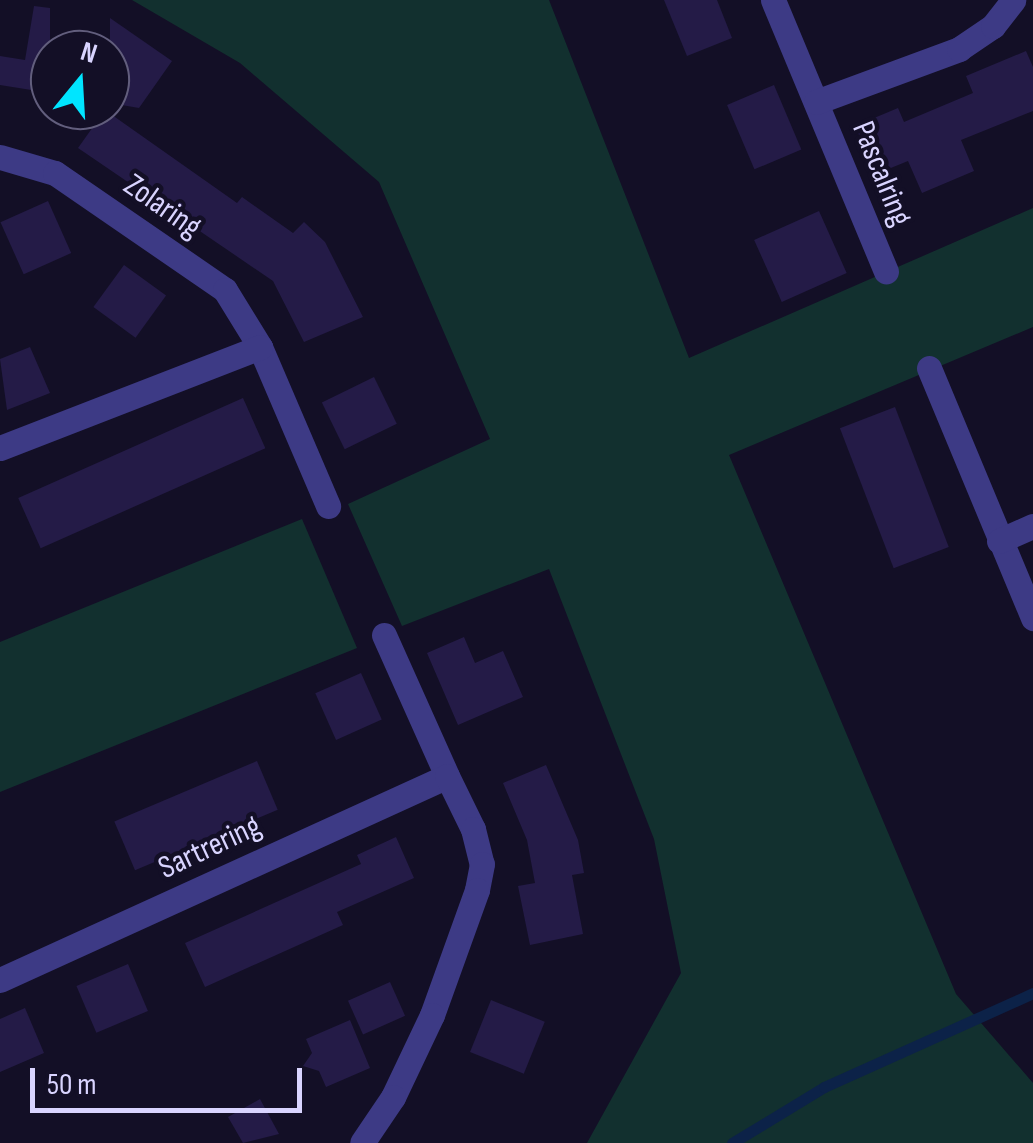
<!DOCTYPE html>
<html>
<head>
<meta charset="utf-8">
<style>
  body { margin:0 }
  #map { position:relative; width:1033px; height:1143px; overflow:hidden; background:#130f26; font-family:"Sofia Sans Condensed",sans-serif }
  div>[style] { position:absolute }
  .green>* { inset:0; background:#12302f }
  .stream>* { height:11px; margin:-5.5px; padding:0 5.5px; transform-origin:5.5px; border-radius:5.5px; background:#0c2248 }
  .building>* { inset:0; background:#241b47; transform-origin:0 0 }
  .street>* { height:25px; margin:-12.5px; padding:0 12.5px; transform-origin:12.5px; border-radius:12.5px; background:#3d3a85 }
  span { translate:-50% -50%; white-space:nowrap; text-align:center; line-height:1.15; -webkit-text-stroke:9px #130f26; paint-order:stroke }
  .street-label { font-size:32px; color:#d9d4ff }
  .north { position:absolute; left:30px; top:30px; width:100px; height:100px; box-sizing:border-box; background:#130f26; border:2px solid #625e7d; border-radius:50%; rotate:18deg; font-size:28px; font-weight:700; line-height:40px; text-align:center; color:#d9d4ff }
  .north::after { content:''; display:block; margin:auto; width:35px; height:45px; background:#00e5ff; clip-path:polygon(50% 0,100% 100%,50% 72%,0 100%) }
  .scale { position:absolute; left:30px; top:1068px; width:272px; height:45px; box-sizing:border-box; border:5px solid #d9d4ff; border-top:0; padding-left:12px; font-size:30px; line-height:35px; white-space:nowrap; color:#d9d4ff; -webkit-text-stroke:8px #130f26; paint-order:stroke }
</style>
</head>
<body>
<div id="map">
  <div class="green">
    <i style="clip-path:polygon(132px 0,549px 0,689px 358px,1033px 208px,1033px 327px,729px 455px,956px 994px,1033px 1083px,1033px 1143px,587px 1143px,681px 973px,654px 839px,549px 569px,402px 626px,348px 504px,490px 439px,379px 182px,240px 63px)"></i>
    <i style="clip-path:polygon(302px 519px,357px 648px,0 792px,0 642px)"></i>
  </div>
  <div class="stream">
    <i style="left:732px;top:1143px;width:108px;rotate:-31.3deg"></i>
    <i style="left:824px;top:1087px;width:229px;rotate:-24.2deg"></i>
  </div>
  <div class="building">
    <i style="clip-path:polygon(664px 0,717px 0,732px 38px,687px 56px)"></i>
    <i style="clip-path:polygon(34px 6px,50px 8px,50px 93px,0 85px,0 56px,25px 60px)"></i>
    <i style="clip-path:polygon(110px 18px,172px 61px,139px 108px,110px 103px)"></i>
    <i style="clip-path:polygon(1026px 51px,1033px 67px,1033px 111px,961px 140px,974px 171px,922px 193px,908px 161px,876px 174px,855px 126px,898px 108px,904px 122px,973px 93px,966px 76px)"></i>
    <i style="left:774px;top:85px;width:70px;height:51px;rotate:67deg"></i>
    <i style="clip-path:polygon(105px 110px,237px 203px,242px 197px,293px 233px,304px 222px,325px 242px,363px 317px,304px 342px,273px 281px,78px 148px)"></i>
    <i style="left:48px;top:201px;width:57px;height:52px;rotate:66deg"></i>
    <i style="left:819px;top:211px;width:68px;height:71px;rotate:66deg"></i>
    <i style="left:124px;top:265px;width:52px;height:52px;rotate:36deg"></i>
    <i style="clip-path:polygon(30px 347px,50px 393px,7px 410px,0 359px)"></i>
    <i style="left:374px;top:377px;width:52px;height:58px;rotate:64deg"></i>
    <i style="left:243px;top:398px;width:55px;height:246px;rotate:66deg"></i>
    <i style="left:895px;top:407px;width:150px;height:59px;rotate:69deg"></i>
    <i style="clip-path:polygon(464px 637px,475px 663px,503px 651px,523px 697px,458px 725px,427px 653px)"></i>
    <i style="left:361px;top:673px;width:51px;height:50px;rotate:66deg"></i>
    <i style="left:257px;top:761px;width:53px;height:155px;rotate:67deg"></i>
    <i style="clip-path:polygon(546px 765px,578px 840px,584px 873px,572px 875px,583px 934px,530px 945px,518px 886px,535px 883px,527px 840px,503px 783px)"></i>
    <i style="clip-path:polygon(396px 837px,414px 878px,337px 912px,343px 925px,205px 987px,185px 943px,361px 864px,357px 855px)"></i>
    <i style="left:128px;top:964px;width:51px;height:56px;rotate:67deg"></i>
    <i style="left:390px;top:982px;width:37px;height:46px;rotate:66deg"></i>
    <i style="left:491px;top:1000px;width:58px;height:56px;rotate:22deg"></i>
    <i style="clip-path:polygon(25px 1008px,44px 1053px,0 1072px,0 1019px)"></i>
    <i style="clip-path:polygon(350px 1020px,370px 1068px,326px 1087px,319px 1071px,303px 1066px,312px 1053px,306px 1039px)"></i>
    <i style="clip-path:polygon(260px 1099px,279px 1134px,243px 1143px,228px 1117px)"></i>
  </div>
  <div class="street">
    <i style="left:773px;top:0;width:294px;rotate:67.4deg"></i>
    <i style="left:816px;top:102px;width:153px;rotate:-20.3deg"></i>
    <i style="left:959px;top:49px;width:41px;rotate:-34.1deg"></i>
    <i style="left:993px;top:26px;width:33px;rotate:-52deg"></i>
    <i style="left:0;top:157px;width:57px;rotate:16.2deg"></i>
    <i style="left:55px;top:173px;width:206px;rotate:34.5deg"></i>
    <i style="left:225px;top:290px;width:67px;rotate:58.4deg"></i>
    <i style="left:260px;top:347px;width:173px;rotate:66.8deg"></i>
    <i style="left:929px;top:368px;width:271px;rotate:67.4deg"></i>
    <i style="left:0;top:448px;width:279px;rotate:-21.2deg"></i>
    <i style="left:999px;top:541px;width:37px;rotate:-24deg"></i>
    <i style="left:384px;top:635px;width:154px;rotate:65.9deg"></i>
    <i style="left:0;top:980px;width:491px;rotate:-24.5deg"></i>
    <i style="left:447px;top:776px;width:59px;rotate:63.9deg"></i>
    <i style="left:473px;top:829px;width:36px;rotate:76deg"></i>
    <i style="left:482px;top:864px;width:26px;rotate:101deg"></i>
    <i style="left:477px;top:890px;width:133px;rotate:109.8deg"></i>
    <i style="left:432px;top:1015px;width:91px;rotate:115.4deg"></i>
    <i style="left:393px;top:1097px;width:55px;rotate:124deg"></i>
  </div>
  <div class="street-label">
    <span style="left:881px;top:174px;rotate:68deg">Pascalring</span>
    <span style="left:162px;top:207px;rotate:35deg">Zolaring</span>
    <span style="left:210px;top:848px;rotate:-25deg">Sartrering</span>
  </div>
  <div class="north">N</div>
  <div class="scale">50 m</div>
</div>
</body>
</html>
